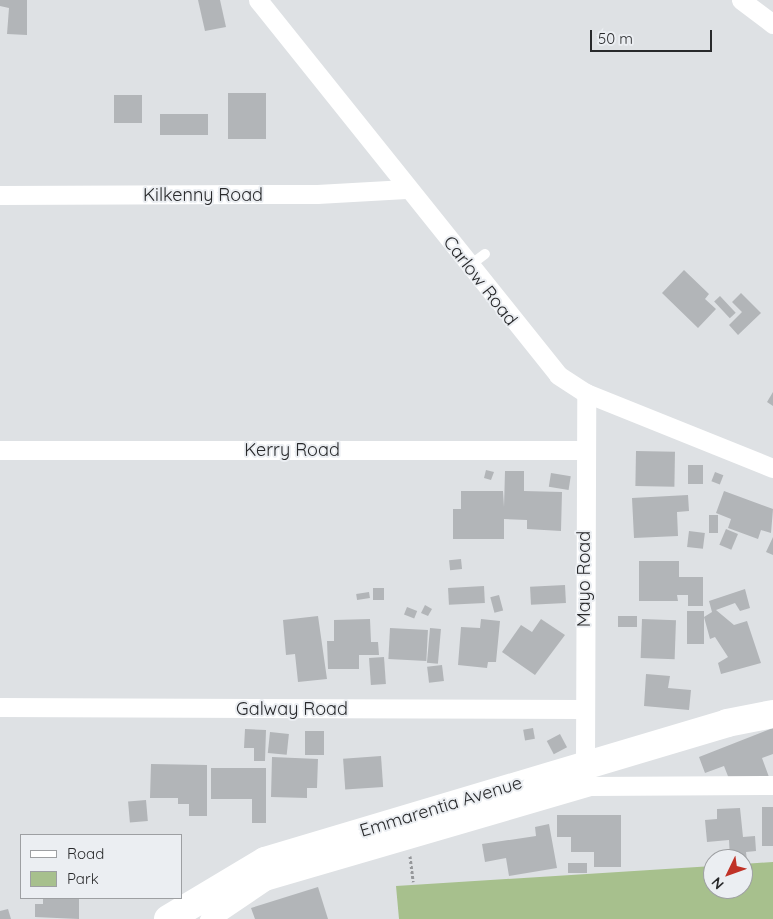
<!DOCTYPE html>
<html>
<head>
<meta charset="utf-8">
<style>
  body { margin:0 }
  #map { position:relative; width:773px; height:919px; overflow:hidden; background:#dee1e4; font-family:Quicksand,sans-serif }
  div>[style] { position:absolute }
  .green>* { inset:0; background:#a7c08d }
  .building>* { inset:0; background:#b2b5b8; transform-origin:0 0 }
  .path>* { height:3px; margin-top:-1.5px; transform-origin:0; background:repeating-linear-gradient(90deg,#95979a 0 2.5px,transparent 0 5px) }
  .lane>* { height:10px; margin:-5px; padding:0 5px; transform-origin:5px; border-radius:5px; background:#fff }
  .street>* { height:19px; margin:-9.5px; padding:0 9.5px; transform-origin:9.5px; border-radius:9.5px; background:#fff }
  .secondary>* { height:28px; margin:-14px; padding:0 14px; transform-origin:14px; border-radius:14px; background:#fff }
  span { translate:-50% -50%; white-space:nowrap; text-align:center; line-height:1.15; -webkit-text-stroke:4px #ebeef2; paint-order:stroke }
  .street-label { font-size:18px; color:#28292b }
  .legend { position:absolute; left:20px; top:834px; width:162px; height:65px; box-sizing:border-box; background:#ebeef2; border:1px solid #9d9fa2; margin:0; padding:6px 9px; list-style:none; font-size:15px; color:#28292b }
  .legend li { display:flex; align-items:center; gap:10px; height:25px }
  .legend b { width:25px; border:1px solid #9d9fa2 }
  .north { position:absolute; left:703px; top:849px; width:50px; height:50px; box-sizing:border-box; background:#ebeef2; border:1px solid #9d9fa2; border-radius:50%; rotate:228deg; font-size:14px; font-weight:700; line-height:20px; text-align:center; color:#28292b }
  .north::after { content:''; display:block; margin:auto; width:18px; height:22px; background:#c03227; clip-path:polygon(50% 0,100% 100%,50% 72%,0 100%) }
  .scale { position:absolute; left:590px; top:30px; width:122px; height:22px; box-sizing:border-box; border:2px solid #28292b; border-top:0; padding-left:6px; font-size:15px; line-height:18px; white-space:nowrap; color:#28292b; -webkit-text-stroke:4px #ebeef2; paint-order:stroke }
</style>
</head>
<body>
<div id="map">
  <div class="green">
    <i style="clip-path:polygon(773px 862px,773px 919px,399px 919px,396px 886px,713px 866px,713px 889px,743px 889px,743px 864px)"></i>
  </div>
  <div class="building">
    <i style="clip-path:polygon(0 0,27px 0,27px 35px,7px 34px,9px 8px,0 6px)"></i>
    <i style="clip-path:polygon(198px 0,220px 0,226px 27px,205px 31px)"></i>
    <i style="left:228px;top:93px;width:38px;height:46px"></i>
    <i style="left:114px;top:95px;width:28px;height:28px"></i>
    <i style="left:160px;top:114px;width:48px;height:21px"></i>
    <i style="clip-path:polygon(684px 270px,709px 294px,705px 299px,716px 309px,698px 328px,662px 293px)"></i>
    <i style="clip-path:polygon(741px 293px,761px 313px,738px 335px,729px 325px,742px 312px,732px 302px)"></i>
    <i style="left:720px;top:296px;width:23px;height:8px;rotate:47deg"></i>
    <i style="clip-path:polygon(773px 392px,773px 406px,767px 402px)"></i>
    <i style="left:636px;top:451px;width:39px;height:35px;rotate:1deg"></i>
    <i style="left:688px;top:465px;width:15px;height:19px"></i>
    <i style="clip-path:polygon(486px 470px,494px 472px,491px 480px,484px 478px)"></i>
    <i style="clip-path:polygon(505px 471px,524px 471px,524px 491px,562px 492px,561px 531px,527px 529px,527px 520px,504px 519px,504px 539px,453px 539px,453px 509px,461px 509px,461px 491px,503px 491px,504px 507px)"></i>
    <i style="left:715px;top:472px;width:9px;height:10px;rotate:21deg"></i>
    <i style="left:551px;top:473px;width:20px;height:14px;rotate:9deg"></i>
    <i style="clip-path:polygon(724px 491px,773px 509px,771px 533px,761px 530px,758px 539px,728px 528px,731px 519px,716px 513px)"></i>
    <i style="clip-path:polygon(688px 495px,689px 511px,677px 512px,678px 536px,634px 538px,632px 498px)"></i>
    <i style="left:709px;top:515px;width:9px;height:18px"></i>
    <i style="left:726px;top:529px;width:13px;height:17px;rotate:23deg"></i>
    <i style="left:689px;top:531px;width:16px;height:16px;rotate:7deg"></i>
    <i style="clip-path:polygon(773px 537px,773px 555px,766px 552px)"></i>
    <i style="left:461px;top:559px;width:10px;height:12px;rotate:84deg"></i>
    <i style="clip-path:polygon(639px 561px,679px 561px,679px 577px,703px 577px,703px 606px,688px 606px,688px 595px,677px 595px,678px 601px,639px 601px)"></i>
    <i style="left:565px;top:585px;width:18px;height:35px;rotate:87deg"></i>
    <i style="left:484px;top:586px;width:17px;height:36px;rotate:87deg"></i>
    <i style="left:384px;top:588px;width:12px;height:11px;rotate:90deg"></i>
    <i style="clip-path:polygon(745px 589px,750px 608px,740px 611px,735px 603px,716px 610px,734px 625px,747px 621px,761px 663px,721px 674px,718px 663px,728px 657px,715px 637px,710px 639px,704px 617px,712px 612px,709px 601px)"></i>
    <i style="left:369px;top:592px;width:6px;height:13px;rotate:81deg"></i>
    <i style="left:499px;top:595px;width:16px;height:9px;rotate:75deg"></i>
    <i style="clip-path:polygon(425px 605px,432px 609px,428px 616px,421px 613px)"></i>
    <i style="left:407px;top:607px;width:11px;height:8px;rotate:22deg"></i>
    <i style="left:687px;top:611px;width:17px;height:33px"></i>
    <i style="clip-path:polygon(318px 616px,327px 679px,298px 682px,295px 654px,286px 655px,283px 620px)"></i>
    <i style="left:618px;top:616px;width:19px;height:11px"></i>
    <i style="clip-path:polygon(370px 619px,371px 642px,378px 642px,379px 655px,359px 655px,359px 669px,328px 669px,327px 641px,334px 641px,334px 620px)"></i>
    <i style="clip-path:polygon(481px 619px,500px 621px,496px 662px,488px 662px,487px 668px,458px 665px,461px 627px,480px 628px)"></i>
    <i style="clip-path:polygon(541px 619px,565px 635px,535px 675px,502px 652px,521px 625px,532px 632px)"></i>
    <i style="left:642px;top:619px;width:34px;height:39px;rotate:2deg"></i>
    <i style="left:390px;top:628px;width:38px;height:31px;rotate:3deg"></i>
    <i style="left:430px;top:628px;width:11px;height:35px;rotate:5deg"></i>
    <i style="left:384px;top:657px;width:27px;height:15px;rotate:86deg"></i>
    <i style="left:442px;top:665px;width:16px;height:15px;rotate:83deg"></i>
    <i style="clip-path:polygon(646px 674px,670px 676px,668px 688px,691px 690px,689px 710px,644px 706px)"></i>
    <i style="left:533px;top:728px;width:11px;height:10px;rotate:80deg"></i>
    <i style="clip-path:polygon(773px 728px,773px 754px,762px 758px,769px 777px,731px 784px,724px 766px,705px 773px,699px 757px)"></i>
    <i style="clip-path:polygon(245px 729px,266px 730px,265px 761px,254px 761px,254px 748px,244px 748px)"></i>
    <i style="left:305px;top:731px;width:19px;height:24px"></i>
    <i style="left:270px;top:732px;width:19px;height:21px;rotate:6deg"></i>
    <i style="left:560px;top:734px;width:15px;height:15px;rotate:62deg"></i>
    <i style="left:381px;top:756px;width:31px;height:38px;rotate:86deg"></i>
    <i style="clip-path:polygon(272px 757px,318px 759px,317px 788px,307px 788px,307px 798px,271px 797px)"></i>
    <i style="clip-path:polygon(151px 764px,207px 765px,207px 816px,189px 816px,189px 804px,178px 804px,178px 798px,150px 798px)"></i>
    <i style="clip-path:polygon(211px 768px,266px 768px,266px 823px,252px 823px,252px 799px,211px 799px)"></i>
    <i style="left:146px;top:800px;width:21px;height:18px;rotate:85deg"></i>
    <i style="left:762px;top:807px;width:11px;height:39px"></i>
    <i style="clip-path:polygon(740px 808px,743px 837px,755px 836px,756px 851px,746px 852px,747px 861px,743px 862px,730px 859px,729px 840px,707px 842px,705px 820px,717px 819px,717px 809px)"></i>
    <i style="clip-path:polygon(557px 815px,621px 815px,621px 867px,594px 867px,594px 852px,571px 852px,571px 837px,557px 837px)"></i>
    <i style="clip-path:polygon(549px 824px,557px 868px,509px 876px,506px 858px,485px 862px,482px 844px,536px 836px,535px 827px)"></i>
    <i style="left:568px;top:863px;width:19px;height:10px"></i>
    <i style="clip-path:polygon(318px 887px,328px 919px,255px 919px,251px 908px)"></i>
    <i style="clip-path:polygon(43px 898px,79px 898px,79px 919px,35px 917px,35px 904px,43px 904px)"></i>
    <i style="clip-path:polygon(8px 909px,11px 919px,0 919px,0 911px)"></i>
  </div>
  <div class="path">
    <i style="left:410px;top:856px;width:26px;rotate:83deg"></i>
  </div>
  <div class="lane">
    <i style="left:469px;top:266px;width:20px;rotate:-37deg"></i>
  </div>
  <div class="street">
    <i style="left:258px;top:0;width:480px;rotate:51.3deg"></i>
    <i style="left:558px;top:375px;width:33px;rotate:33deg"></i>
    <i style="left:586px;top:393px;width:201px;rotate:21.9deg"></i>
    <i style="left:741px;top:0;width:40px;rotate:37deg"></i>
    <i style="left:0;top:195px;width:317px;rotate:-0.2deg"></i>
    <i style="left:317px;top:194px;width:89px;rotate:-3.2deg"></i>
    <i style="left:0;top:450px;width:584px"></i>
    <i style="left:0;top:707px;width:584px;rotate:0.2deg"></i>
    <i style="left:585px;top:765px;width:372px;rotate:-89.8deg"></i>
    <i style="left:209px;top:919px;width:68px;rotate:-34.2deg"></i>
    <i style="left:265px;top:881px;width:339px;rotate:-16.3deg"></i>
    <i style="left:590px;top:786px;width:183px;rotate:-0.3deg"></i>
  </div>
  <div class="secondary">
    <i style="left:168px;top:919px;width:113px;rotate:-30.9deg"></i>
    <i style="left:265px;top:861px;width:482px;rotate:-16.6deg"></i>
    <i style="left:727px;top:723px;width:47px;rotate:-11.1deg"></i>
  </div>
  <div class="street-label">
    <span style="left:203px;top:195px">Kilkenny Road</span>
    <span style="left:480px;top:281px;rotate:52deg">Carlow Road</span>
    <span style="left:292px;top:450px">Kerry Road</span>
    <span style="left:584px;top:579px;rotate:-90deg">Mayo Road</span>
    <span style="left:292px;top:709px">Galway Road</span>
    <span style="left:441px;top:807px;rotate:-17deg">Emmarentia Avenue</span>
  </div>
  <ul class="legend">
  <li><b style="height:6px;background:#fff"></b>Road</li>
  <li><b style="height:14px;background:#a7c08d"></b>Park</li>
  </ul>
  <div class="north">N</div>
  <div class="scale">50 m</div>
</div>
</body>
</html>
